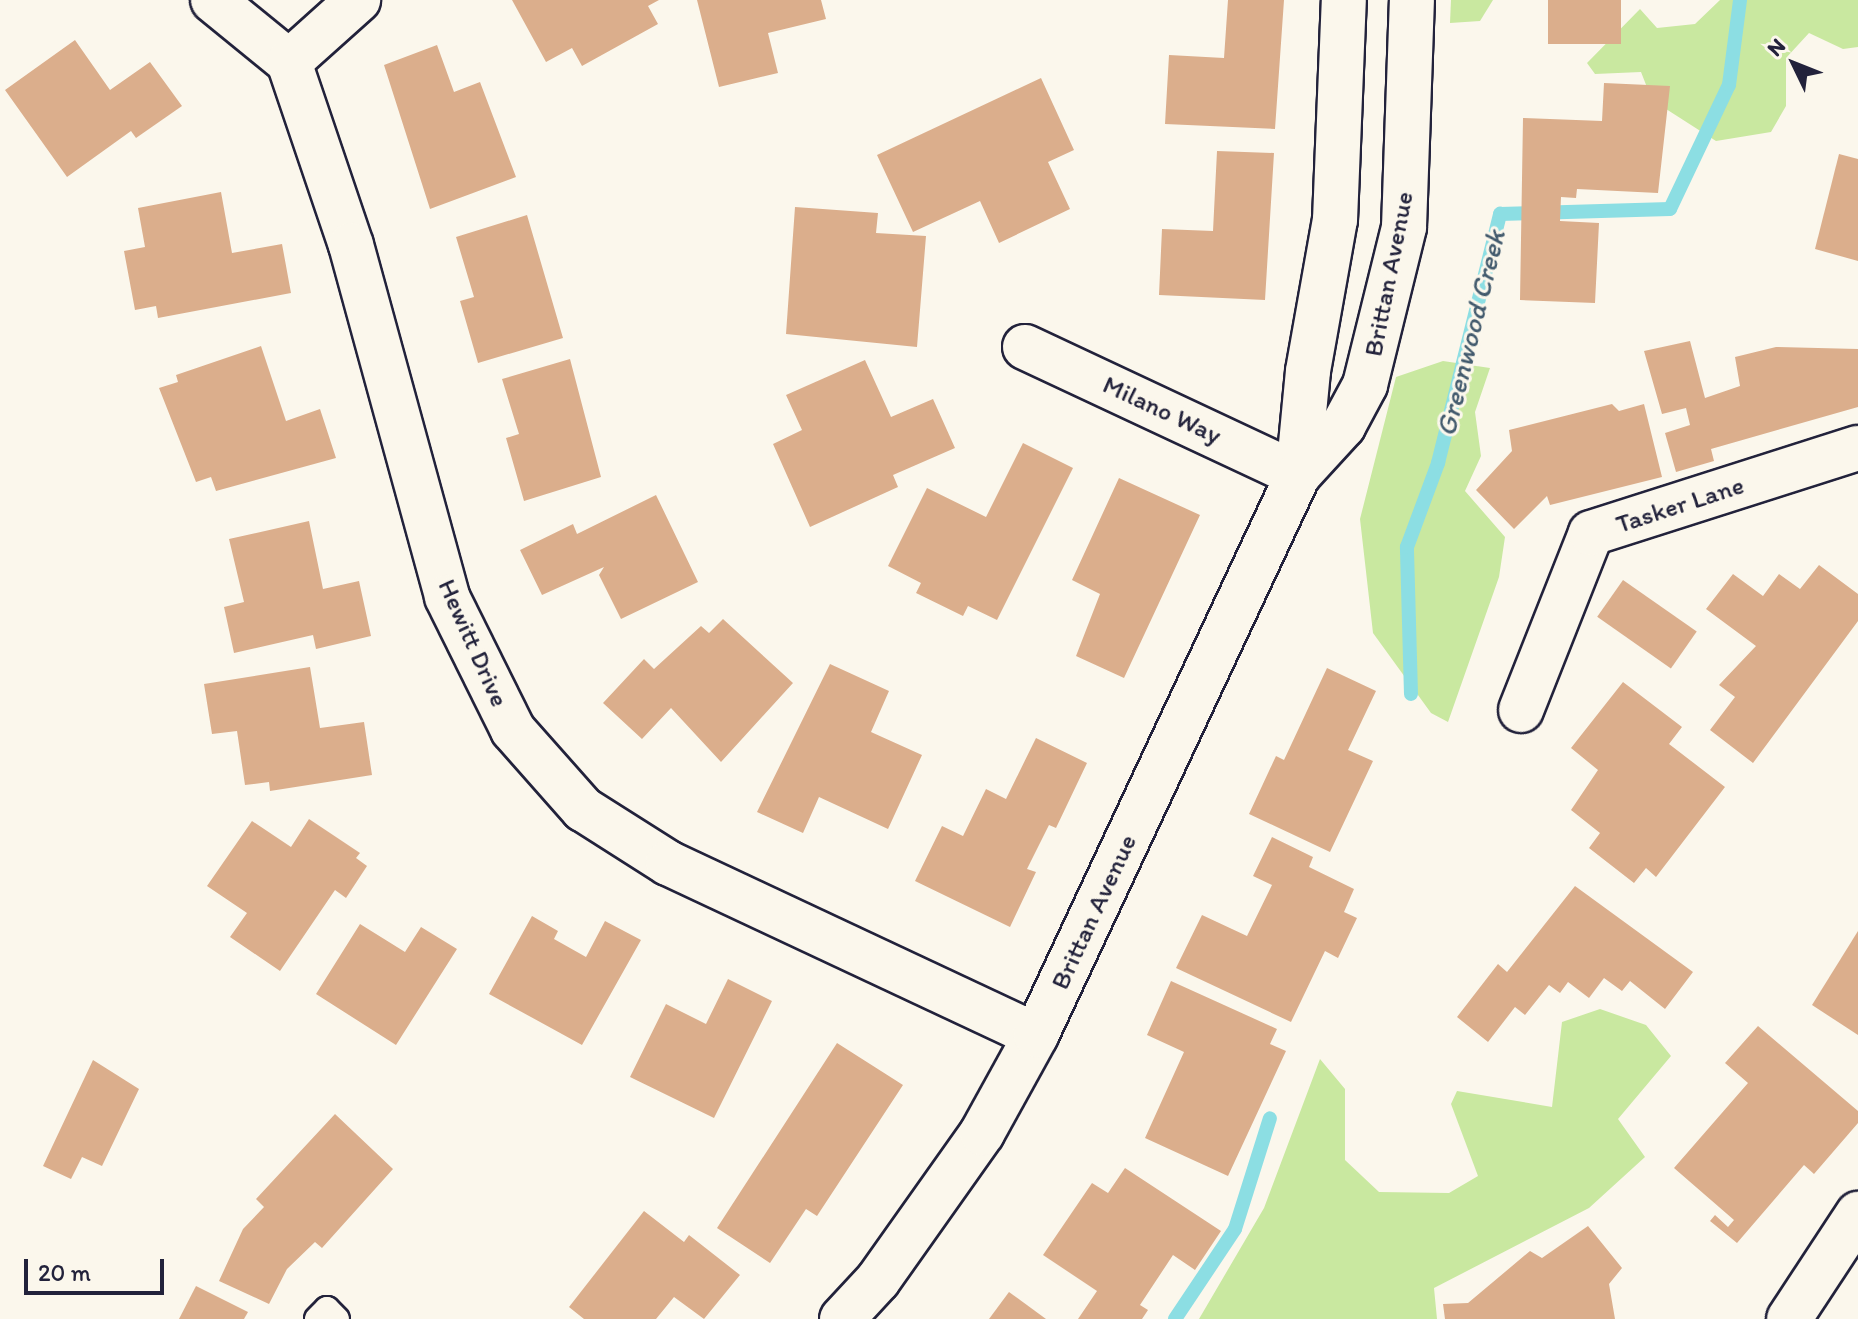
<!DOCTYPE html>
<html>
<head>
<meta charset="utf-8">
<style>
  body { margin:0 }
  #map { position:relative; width:1858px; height:1319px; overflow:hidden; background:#fbf7ec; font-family:Itim,sans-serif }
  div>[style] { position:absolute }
  .green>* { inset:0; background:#c9e8a0 }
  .stream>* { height:14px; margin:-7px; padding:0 7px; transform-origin:7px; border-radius:7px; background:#8cdee3 }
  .building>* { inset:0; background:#dbae8c; transform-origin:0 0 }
  .roads { filter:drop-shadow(2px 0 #22223b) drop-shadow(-2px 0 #22223b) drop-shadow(0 2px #22223b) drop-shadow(0 -2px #22223b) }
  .lane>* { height:24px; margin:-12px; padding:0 12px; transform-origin:12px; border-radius:12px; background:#fbf7ec }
  .street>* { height:44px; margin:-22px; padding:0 22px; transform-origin:22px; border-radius:22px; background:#fbf7ec }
  .secondary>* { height:44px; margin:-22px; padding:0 22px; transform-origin:22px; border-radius:22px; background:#fbf7ec }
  span { translate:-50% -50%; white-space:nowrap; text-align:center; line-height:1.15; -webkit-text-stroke:6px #fbf7ec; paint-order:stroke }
  .street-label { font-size:26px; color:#22223b }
  .water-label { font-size:28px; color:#425a6d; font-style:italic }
  .north { position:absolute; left:1754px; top:24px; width:80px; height:80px; -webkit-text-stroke:6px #fbf7ec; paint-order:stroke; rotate:313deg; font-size:22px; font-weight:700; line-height:32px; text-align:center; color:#22223b }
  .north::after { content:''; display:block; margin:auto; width:28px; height:36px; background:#22223b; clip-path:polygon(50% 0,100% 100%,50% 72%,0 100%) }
  .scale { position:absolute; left:24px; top:1259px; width:140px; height:36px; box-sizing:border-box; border:4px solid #22223b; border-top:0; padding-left:10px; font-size:24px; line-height:28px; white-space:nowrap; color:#22223b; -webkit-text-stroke:6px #fbf7ec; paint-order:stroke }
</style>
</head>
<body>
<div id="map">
  <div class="green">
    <i style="clip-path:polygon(1451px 0,1493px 0,1480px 21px,1450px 23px)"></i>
    <i style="clip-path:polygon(1720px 0,1858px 0,1858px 47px,1843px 49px,1809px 33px,1786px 58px,1786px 106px,1771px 132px,1716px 141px,1652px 100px,1641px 72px,1595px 74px,1587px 63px,1640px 9px,1657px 28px,1695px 24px)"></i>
    <i style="clip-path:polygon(1443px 361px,1490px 368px,1475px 412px,1481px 456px,1465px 491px,1505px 537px,1499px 577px,1448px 722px,1431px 713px,1373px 633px,1360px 519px,1396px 377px)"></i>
    <i style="clip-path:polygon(1600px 1009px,1646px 1025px,1671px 1056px,1618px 1119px,1645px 1157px,1589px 1208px,1434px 1288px,1437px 1319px,1199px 1319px,1264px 1208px,1320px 1059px,1345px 1089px,1345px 1160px,1379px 1192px,1449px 1193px,1478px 1176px,1451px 1104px,1457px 1091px,1552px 1107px,1562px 1022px)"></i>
  </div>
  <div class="stream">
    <i style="left:1411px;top:694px;width:147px;rotate:-91.6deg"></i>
    <i style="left:1407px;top:547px;width:90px;rotate:-69.7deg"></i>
    <i style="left:1438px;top:463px;width:257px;rotate:-76deg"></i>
    <i style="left:1500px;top:214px;width:170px;rotate:-1.7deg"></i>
    <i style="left:1670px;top:209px;width:137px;rotate:-64.6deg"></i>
    <i style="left:1729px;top:85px;width:86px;rotate:-82.6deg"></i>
    <i style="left:1175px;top:1319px;width:108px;rotate:-56.3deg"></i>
    <i style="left:1235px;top:1229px;width:116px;rotate:-72.5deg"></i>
  </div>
  <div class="building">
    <i style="clip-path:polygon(512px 0,659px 0,648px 6px,658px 24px,582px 66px,572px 48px,546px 62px)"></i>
    <i style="clip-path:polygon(697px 0,821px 0,826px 19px,768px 33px,778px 73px,719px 87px)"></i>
    <i style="clip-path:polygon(1228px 0,1284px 0,1275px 129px,1165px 124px,1169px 55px,1224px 58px)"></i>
    <i style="left:1548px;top:0;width:73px;height:44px"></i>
    <i style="clip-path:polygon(75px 40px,110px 90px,150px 62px,182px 106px,136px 138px,131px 131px,67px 177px,5px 90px)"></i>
    <i style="clip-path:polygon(437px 45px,454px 92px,480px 82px,516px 177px,430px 209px,384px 65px)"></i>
    <i style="clip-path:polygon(1041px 78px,1074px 150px,1048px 162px,1070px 209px,999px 243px,980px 201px,913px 232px,877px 155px)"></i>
    <i style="clip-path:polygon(1604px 83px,1670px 86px,1658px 193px,1577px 189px,1576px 198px,1561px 197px,1560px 221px,1599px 223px,1595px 303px,1520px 300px,1523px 118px,1602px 121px)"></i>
    <i style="clip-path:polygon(1217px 151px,1274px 153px,1265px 300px,1159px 295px,1162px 229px,1213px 231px)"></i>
    <i style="clip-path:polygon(1839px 154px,1858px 159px,1858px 261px,1815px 249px)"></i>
    <i style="clip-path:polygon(221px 192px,232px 253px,282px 244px,291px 293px,158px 318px,156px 306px,135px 310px,124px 251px,145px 247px,138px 208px)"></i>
    <i style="clip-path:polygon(795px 207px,878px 213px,876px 233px,926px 236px,917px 347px,786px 334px)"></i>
    <i style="clip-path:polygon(527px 215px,563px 338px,478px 363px,460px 301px,474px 297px,456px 237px)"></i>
    <i style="clip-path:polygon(1690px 341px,1705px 398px,1740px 386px,1735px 357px,1776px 347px,1858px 349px,1858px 407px,1711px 449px,1714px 461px,1676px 472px,1665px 433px,1690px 425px,1686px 408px,1662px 414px,1644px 351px)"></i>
    <i style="clip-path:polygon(261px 346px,286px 421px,320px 409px,336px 458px,216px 491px,211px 477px,196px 482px,159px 388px,178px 382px,176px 375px)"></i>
    <i style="clip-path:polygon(570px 359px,601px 477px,524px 501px,506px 438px,519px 434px,502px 379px)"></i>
    <i style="clip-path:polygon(865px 360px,891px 417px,933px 399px,955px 448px,893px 475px,898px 487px,810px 527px,773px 444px,802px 430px,786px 395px)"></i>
    <i style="clip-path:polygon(1612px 404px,1619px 411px,1644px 404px,1662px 477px,1550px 505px,1547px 496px,1514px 529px,1476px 490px,1512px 451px,1509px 430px)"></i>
    <i style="clip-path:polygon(1023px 443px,1073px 468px,997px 620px,968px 606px,963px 616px,916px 593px,921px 583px,888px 566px,927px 488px,986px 517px)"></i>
    <i style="clip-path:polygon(1119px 478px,1200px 515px,1124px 678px,1076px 656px,1100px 594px,1072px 580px)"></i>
    <i style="clip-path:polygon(656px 495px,698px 582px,621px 619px,599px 575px,604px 567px,542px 595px,520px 550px,573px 524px,577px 534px)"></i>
    <i style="clip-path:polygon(309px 521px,323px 589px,359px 581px,371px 636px,316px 649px,313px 635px,234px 653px,224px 607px,244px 602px,229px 539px)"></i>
    <i style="clip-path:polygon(1819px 565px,1858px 594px,1858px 621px,1753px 763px,1710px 730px,1735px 697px,1719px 685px,1756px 646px,1706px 609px,1733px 574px,1763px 596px,1779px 574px,1800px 589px)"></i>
    <i style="left:1623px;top:580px;width:90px;height:45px;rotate:35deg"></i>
    <i style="clip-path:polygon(723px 619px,793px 683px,721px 762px,671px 708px,642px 739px,603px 703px,644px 659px,654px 669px,701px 626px,709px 633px)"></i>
    <i style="clip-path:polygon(830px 664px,889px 691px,871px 732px,922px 755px,888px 829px,819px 797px,803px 833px,757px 812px)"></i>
    <i style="clip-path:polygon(310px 667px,320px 728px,364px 722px,372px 775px,270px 791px,269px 782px,245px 785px,237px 731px,212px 734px,204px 684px)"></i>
    <i style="clip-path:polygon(1327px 668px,1376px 691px,1348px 750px,1373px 761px,1330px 852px,1249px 814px,1276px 756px,1284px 760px)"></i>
    <i style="clip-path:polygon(1623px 682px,1682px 727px,1669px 744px,1725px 787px,1656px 877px,1646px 868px,1634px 883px,1589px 848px,1600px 833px,1571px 810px,1598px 770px,1571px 748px)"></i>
    <i style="clip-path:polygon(1036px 738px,1087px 763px,1056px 828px,1049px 825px,1027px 869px,1036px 872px,1010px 927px,915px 881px,942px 826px,963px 836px,986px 789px,1006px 799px)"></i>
    <i style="clip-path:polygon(309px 819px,360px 853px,356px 858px,367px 866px,346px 898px,335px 890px,280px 971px,230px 937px,247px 913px,207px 886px,252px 821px,291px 847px)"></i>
    <i style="clip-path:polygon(1272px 837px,1313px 857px,1309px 867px,1354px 889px,1344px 912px,1357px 918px,1338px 958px,1325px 951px,1291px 1022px,1176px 968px,1202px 915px,1247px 936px,1272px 885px,1253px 876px)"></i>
    <i style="clip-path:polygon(1575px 886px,1693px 972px,1665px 1009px,1630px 981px,1622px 991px,1604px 978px,1589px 998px,1568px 982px,1560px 993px,1549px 985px,1525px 1015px,1515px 1007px,1488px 1042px,1457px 1017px,1498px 964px,1507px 972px)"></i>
    <i style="clip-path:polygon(532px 916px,558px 931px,554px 939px,586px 957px,605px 921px,641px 940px,582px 1045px,489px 994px)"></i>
    <i style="clip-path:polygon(360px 924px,405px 952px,421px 927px,457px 949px,396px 1045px,316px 994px)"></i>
    <i style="clip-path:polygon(1858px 931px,1858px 1035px,1812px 1005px)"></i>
    <i style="clip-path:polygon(728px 979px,772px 1001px,714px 1118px,630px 1077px,666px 1004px,706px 1024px)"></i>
    <i style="clip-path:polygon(1171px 981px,1277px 1029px,1270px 1044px,1286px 1051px,1228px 1176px,1145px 1138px,1184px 1052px,1147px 1035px)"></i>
    <i style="clip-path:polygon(1758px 1026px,1858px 1111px,1858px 1123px,1814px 1174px,1804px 1165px,1737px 1243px,1710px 1221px,1715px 1215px,1728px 1227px,1734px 1220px,1674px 1168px,1748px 1083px,1725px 1063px)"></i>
    <i style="clip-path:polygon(837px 1043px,903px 1085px,817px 1216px,806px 1209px,770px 1263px,717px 1228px)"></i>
    <i style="clip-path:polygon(93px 1060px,139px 1089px,102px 1166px,82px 1157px,71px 1179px,43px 1166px)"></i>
    <i style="clip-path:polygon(335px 1114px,393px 1169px,322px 1248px,315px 1242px,287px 1269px,269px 1304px,219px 1281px,243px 1229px,264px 1207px,256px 1199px)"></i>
    <i style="clip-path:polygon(1125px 1168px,1221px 1231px,1195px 1270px,1173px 1255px,1140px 1305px,1148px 1310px,1142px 1319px,1078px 1319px,1097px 1291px,1043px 1255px,1092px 1183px,1108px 1193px)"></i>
    <i style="clip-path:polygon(644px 1211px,684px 1242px,689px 1235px,740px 1275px,704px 1319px,674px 1297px,656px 1319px,584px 1319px,569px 1307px)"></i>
    <i style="clip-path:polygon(1588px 1226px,1622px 1268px,1609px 1284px,1615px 1319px,1445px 1319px,1443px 1304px,1468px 1303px,1530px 1251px,1542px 1258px)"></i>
    <i style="clip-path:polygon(196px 1286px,248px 1312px,244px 1319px,179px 1319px)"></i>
    <i style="clip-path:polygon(1009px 1292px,1046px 1319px,989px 1319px)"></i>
  </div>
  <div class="roads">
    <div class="lane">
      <i style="left:317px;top:1319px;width:14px;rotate:-45deg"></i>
      <i style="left:327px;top:1309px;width:14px;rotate:45deg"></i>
    </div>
    <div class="street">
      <i style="left:213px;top:0;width:98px;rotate:39.2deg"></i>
      <i style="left:289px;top:62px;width:193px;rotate:71.3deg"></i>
      <i style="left:351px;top:245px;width:365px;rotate:74.7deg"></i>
      <i style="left:447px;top:597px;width:148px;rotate:63.6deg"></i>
      <i style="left:513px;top:730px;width:106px;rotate:48.5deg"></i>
      <i style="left:583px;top:809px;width:101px;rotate:32.4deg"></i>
      <i style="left:668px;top:863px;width:406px;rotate:25.1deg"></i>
      <i style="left:289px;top:62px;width:93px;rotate:-41.9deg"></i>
      <i style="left:1025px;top:347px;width:302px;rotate:25.1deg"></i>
      <i style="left:1521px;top:710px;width:190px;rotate:-68.4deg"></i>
      <i style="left:1591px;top:533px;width:280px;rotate:-17.7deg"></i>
      <i style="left:1789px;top:1319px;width:126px;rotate:-56.7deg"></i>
    </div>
    <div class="secondary">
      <i style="left:1298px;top:475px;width:104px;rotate:-84.5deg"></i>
      <i style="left:1308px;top:371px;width:153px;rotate:-79.9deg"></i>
      <i style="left:1335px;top:220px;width:220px;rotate:-87.7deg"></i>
      <i style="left:842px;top:1319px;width:53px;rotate:-47.3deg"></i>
      <i style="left:878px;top:1280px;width:180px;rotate:-54.7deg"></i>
      <i style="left:982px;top:1133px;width:112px;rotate:-61.1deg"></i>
      <i style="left:1036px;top:1035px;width:618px;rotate:-64.93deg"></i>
      <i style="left:1298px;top:475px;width:67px;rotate:-47.4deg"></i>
      <i style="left:1343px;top:426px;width:47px;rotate:-61.8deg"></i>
      <i style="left:1365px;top:385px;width:163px;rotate:-76.1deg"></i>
      <i style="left:1404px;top:227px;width:227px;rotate:-88deg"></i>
    </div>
  </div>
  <div class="street-label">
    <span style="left:1389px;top:274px;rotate:-79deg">Brittan Avenue</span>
    <span style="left:1162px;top:410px;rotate:25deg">Milano Way</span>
    <span style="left:1680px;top:505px;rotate:-18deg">Tasker Lane</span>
    <span style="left:473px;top:643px;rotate:66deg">Hewitt Drive</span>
    <span style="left:1094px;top:912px;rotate:-65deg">Brittan Avenue</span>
  </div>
  <div class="water-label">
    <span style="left:1470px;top:333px;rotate:-76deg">Greenwood Creek</span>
  </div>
  <div class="north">N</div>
  <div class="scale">20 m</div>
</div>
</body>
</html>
